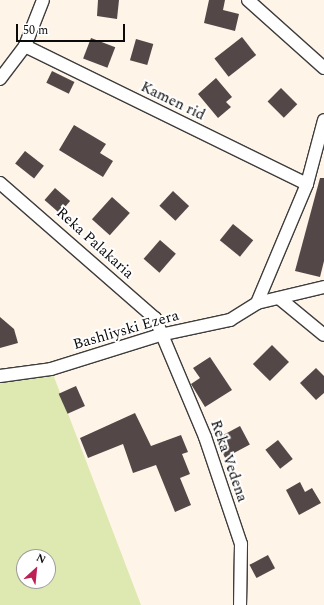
<!DOCTYPE html>
<html>
<head>
<meta charset="utf-8">
<style>
  body { margin:0 }
  #map { position:relative; width:324px; height:605px; overflow:hidden; background:#fff4e8; font-family:Spectral,serif }
  div>[style] { position:absolute }
  .green>* { inset:0; background:#dee9b1 }
  .building>* { inset:0; background:#534847; transform-origin:0 0 }
  .roads { filter:drop-shadow(1px 0 #3d3d3d) drop-shadow(-1px 0 #3d3d3d) drop-shadow(0 1px #3d3d3d) drop-shadow(0 -1px #3d3d3d) }
  .minor>* { height:12px; margin:-6px; padding:0 6px; transform-origin:6px; border-radius:6px; background:#fff }
  span { translate:-50% -50%; white-space:nowrap; text-align:center; line-height:1.15; -webkit-text-stroke:4px #fff; paint-order:stroke }
  .street-label { font-size:15px; color:#0a0a0a }
  .north { position:absolute; left:16px; top:549px; width:40px; height:40px; box-sizing:border-box; background:#fff; border:1px solid #9d9d9d; border-radius:50%; rotate:27deg; font-size:11px; font-weight:700; line-height:16px; text-align:center; color:#0a0a0a }
  .north::after { content:''; display:block; margin:auto; width:14px; height:18px; background:#bd2052; clip-path:polygon(50% 0,100% 100%,50% 72%,0 100%) }
  .scale { position:absolute; left:16px; top:24px; width:109px; height:18px; box-sizing:border-box; border:2px solid #0a0a0a; border-top:0; padding-left:5px; font-size:12px; line-height:14px; white-space:nowrap; color:#0a0a0a; -webkit-text-stroke:3px #fff; paint-order:stroke }
</style>
</head>
<body>
<div id="map">
  <div class="green">
    <i style="clip-path:polygon(evenodd,51px 369px,141px 605px,0 605px,0 376px,51px 369px,24px 557px,48px 557px,48px 581px,24px 581px,24px 557px)"></i>
  </div>
  <div class="building">
    <i style="clip-path:polygon(98px 0,119px 0,117px 19px,97px 16px)"></i>
    <i style="clip-path:polygon(209px 0,225px 0,223px 10px,239px 14px,235px 31px,204px 23px)"></i>
    <i style="left:242px;top:37px;width:23px;height:35px;rotate:52deg"></i>
    <i style="left:91px;top:38px;width:26px;height:22px;rotate:21deg"></i>
    <i style="left:136px;top:39px;width:18px;height:22px;rotate:16deg"></i>
    <i style="left:52px;top:71px;width:25px;height:13px;rotate:26deg"></i>
    <i style="clip-path:polygon(216px 78px,232px 97px,226px 102px,231px 107px,218px 118px,198px 94px)"></i>
    <i style="left:281px;top:88px;width:23px;height:19px;rotate:45deg"></i>
    <i style="clip-path:polygon(74px 125px,106px 144px,100px 153px,113px 161px,103px 177px,59px 150px)"></i>
    <i style="left:25px;top:151px;width:24px;height:16px;rotate:38deg"></i>
    <i style="clip-path:polygon(320px 178px,324px 178px,324px 261px,320px 277px,295px 271px)"></i>
    <i style="left:55px;top:188px;width:20px;height:16px;rotate:41deg"></i>
    <i style="left:173px;top:191px;width:22px;height:20px;rotate:43deg"></i>
    <i style="left:112px;top:197px;width:24px;height:30px;rotate:42deg"></i>
    <i style="left:233px;top:224px;width:26px;height:21px;rotate:39deg"></i>
    <i style="left:160px;top:240px;width:21px;height:25px;rotate:41deg"></i>
    <i style="clip-path:polygon(0 317px,14px 329px,18px 343px,0 348px)"></i>
    <i style="left:272px;top:345px;width:24px;height:27px;rotate:45deg"></i>
    <i style="clip-path:polygon(210px 357px,232px 390px,205px 407px,191px 384px,200px 378px,193px 368px)"></i>
    <i style="clip-path:polygon(316px 368px,324px 376px,324px 393px,316px 400px,300px 383px)"></i>
    <i style="left:76px;top:386px;width:22px;height:19px;rotate:66deg"></i>
    <i style="clip-path:polygon(135px 413px,151px 446px,181px 435px,188px 452px,182px 454px,190px 474px,180px 478px,191px 505px,175px 512px,156px 465px,133px 473px,123px 444px,88px 458px,80px 438px)"></i>
    <i style="left:240px;top:426px;width:21px;height:28px;rotate:62deg"></i>
    <i style="left:278px;top:440px;width:24px;height:16px;rotate:52deg"></i>
    <i style="clip-path:polygon(300px 482px,305px 492px,312px 488px,321px 503px,299px 515px,286px 490px)"></i>
    <i style="left:268px;top:555px;width:15px;height:21px;rotate:62deg"></i>
  </div>
  <div class="roads">
    <div class="minor">
      <i style="left:248px;top:0;width:102px;rotate:41.8deg"></i>
      <i style="left:25px;top:46px;width:314px;rotate:26.1deg"></i>
      <i style="left:0;top:79px;width:41px;rotate:-52.9deg"></i>
      <i style="left:25px;top:46px;width:49px;rotate:-68.6deg"></i>
      <i style="left:0;top:183px;width:206px;rotate:41.1deg"></i>
      <i style="left:155px;top:318px;width:129px;rotate:67.2deg"></i>
      <i style="left:205px;top:437px;width:113px;rotate:71.4deg"></i>
      <i style="left:241px;top:544px;width:61px;rotate:90.9deg"></i>
      <i style="left:279px;top:298px;width:58px;rotate:39.4deg"></i>
      <i style="left:257px;top:303px;width:129px;rotate:-67.2deg"></i>
      <i style="left:307px;top:184px;width:66px;rotate:-75.1deg"></i>
      <i style="left:0;top:376px;width:51px;rotate:-7.8deg"></i>
      <i style="left:51px;top:369px;width:114px;rotate:-17.3deg"></i>
      <i style="left:160px;top:335px;width:72px;rotate:-12.1deg"></i>
      <i style="left:230px;top:320px;width:32px;rotate:-32deg"></i>
      <i style="left:257px;top:303px;width:69px;rotate:-13.4deg"></i>
    </div>
  </div>
  <div class="street-label">
    <span style="left:173px;top:101px;rotate:26deg">Kamen rid</span>
    <span style="left:95px;top:243px;rotate:42deg">Reka Palakaria</span>
    <span style="left:126px;top:330px;rotate:-16deg">Bashliyski Ezera</span>
    <span style="left:229px;top:461px;rotate:71deg">Reka Vedena</span>
  </div>
  <div class="north">N</div>
  <div class="scale">50 m</div>
</div>
</body>
</html>
